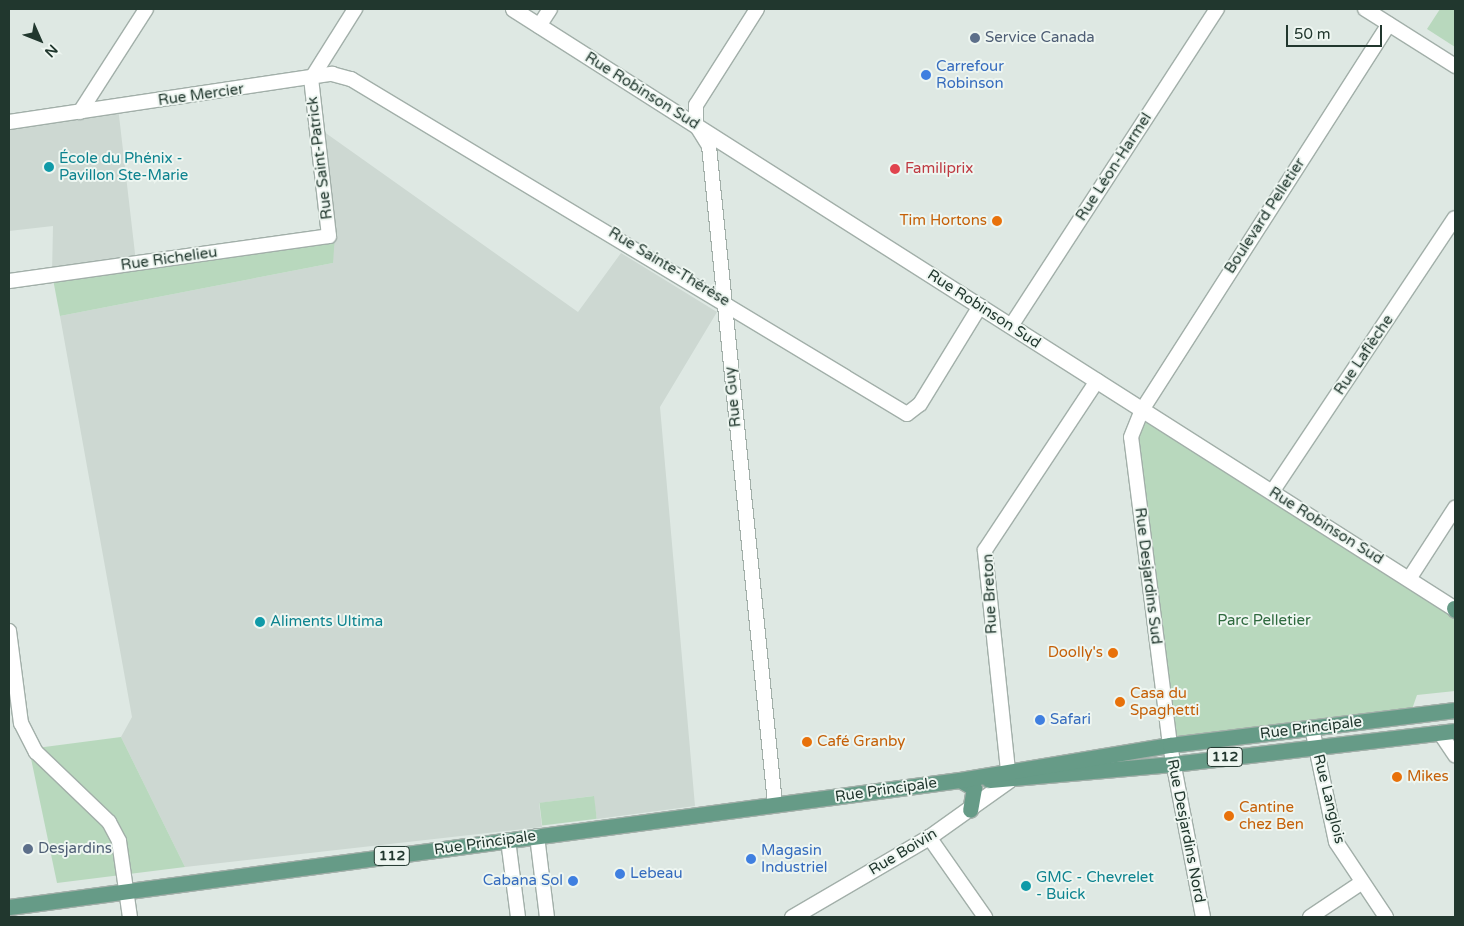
<!DOCTYPE html>
<html>
<head>
<meta charset="utf-8">
<style>
  body { margin:0 }
  #map { position:relative; width:1464px; height:926px; overflow:hidden; background:#dee8e3; font-family:"Varela Round",sans-serif }
  div>[style] { position:absolute }
  .built>* { inset:0; background:#cdd8d2 }
  .green>* { inset:0; background:#b8d8bd; transform-origin:0 0 }
  .roads { filter:drop-shadow(1px 0 #a2afa9) drop-shadow(-1px 0 #a2afa9) drop-shadow(0 1px #a2afa9) drop-shadow(0 -1px #a2afa9) }
  .street>* { height:14px; margin:-7px; padding:0 7px; transform-origin:7px; border-radius:7px; background:#fff }
  .secondary>* { height:15px; margin:-7.5px; padding:0 7.5px; transform-origin:7.5px; border-radius:7.5px; background:#fff }
  .primary>* { height:15px; margin:-7.5px; padding:0 7.5px; transform-origin:7.5px; border-radius:7.5px; background:#669b87 }
  .dots>* { width:14px; height:14px; translate:-50% -50%; box-sizing:border-box; border:2px solid #eef6f1; border-radius:50% }
  span { translate:-50% -50%; white-space:nowrap; text-align:center; line-height:1.15; -webkit-text-stroke:4px #eef6f1; paint-order:stroke }
  .shield-label span { padding:1px 4px; background:#eef6f1; border:1px solid; border-radius:4px; -webkit-text-stroke-width:0 }
  .shield-label { font-size:14px; color:#21372e; font-weight:700 }
  .service-label { font-size:15px; color:#4e5e75 }
  .left { translate:0 -50%; text-align:left }
  .shop-label { font-size:15px; color:#366cbe }
  .right { translate:-100% -50%; text-align:right }
  .street-label { font-size:15px; color:#21372e }
  .culture-label { font-size:15px; color:#0d838f }
  .health-label { font-size:15px; color:#be3a42 }
  .food-label { font-size:15px; color:#c56008 }
  .park-label { font-size:15px; color:#2f6a3f }
  .frame { position:absolute; inset:0; border:10px solid #21372e; pointer-events:none }
  .north { position:absolute; left:15px; top:15px; width:50px; height:50px; -webkit-text-stroke:4px #eef6f1; paint-order:stroke; rotate:134deg; font-size:14px; font-weight:700; line-height:20px; text-align:center; color:#21372e }
  .north::after { content:''; display:block; margin:auto; width:18px; height:22px; background:#21372e; clip-path:polygon(50% 0,100% 100%,50% 72%,0 100%) }
  .scale { position:absolute; left:1286px; top:25px; width:96px; height:22px; box-sizing:border-box; border:2px solid #21372e; border-top:0; padding-left:6px; font-size:15px; line-height:18px; white-space:nowrap; color:#21372e; -webkit-text-stroke:4px #eef6f1; paint-order:stroke }
</style>
</head>
<body>
<div id="map">
  <div class="built">
    <i style="clip-path:polygon(118px 107px,136px 262px,52px 274px,53px 226px,9px 231px,9px 122px)"></i>
    <i style="clip-path:polygon(320px 129px,578px 312px,621px 253px,717px 312px,660px 407px,695px 806px,597px 819px,593px 796px,539px 803px,542px 827px,185px 867px,121px 737px,132px 717px,60px 316px,333px 263px)"></i>
  </div>
  <div class="green">
    <i style="clip-path:polygon(1440px 9px,1455px 9px,1455px 47px,1427px 29px)"></i>
    <i style="clip-path:polygon(335px 235px,333px 263px,60px 316px,52px 274px)"></i>
    <i style="clip-path:polygon(1142px 410px,1455px 616px,1455px 691px,1417px 695px,1411px 712px,1170px 745px,1131px 437px)"></i>
    <i style="clip-path:polygon(121px 737px,185px 867px,57px 883px,29px 749px)"></i>
    <i style="left:594px;top:796px;width:23px;height:55px;rotate:83deg"></i>
  </div>
  <div class="roads">
    <div class="street">
      <i style="left:757px;top:9px;width:114px;rotate:122.4deg"></i>
      <i style="left:696px;top:105px;width:20px;rotate:90deg"></i>
      <i style="left:696px;top:125px;width:25px;rotate:58deg"></i>
      <i style="left:709px;top:146px;width:661px;rotate:84.27deg"></i>
      <i style="left:1365px;top:9px;width:107px;rotate:32.3deg"></i>
      <i style="left:539px;top:26px;width:20px;rotate:-57deg"></i>
      <i style="left:311px;top:79px;width:83px;rotate:-57.8deg"></i>
      <i style="left:80px;top:112px;width:122px;rotate:-57.3deg"></i>
      <i style="left:9px;top:122px;width:327px;rotate:-8.5deg"></i>
      <i style="left:332px;top:74px;width:20px;rotate:15deg"></i>
      <i style="left:351px;top:79px;width:649px;rotate:31.07deg"></i>
      <i style="left:907px;top:414px;width:16px;rotate:-38deg"></i>
      <i style="left:920px;top:404px;width:115px;rotate:-58.5deg"></i>
      <i style="left:9px;top:281px;width:323px;rotate:-8deg"></i>
      <i style="left:329px;top:236px;width:158px;rotate:-96.5deg"></i>
      <i style="left:1011px;top:326px;width:378px;rotate:-57deg"></i>
      <i style="left:1272px;top:492px;width:329px;rotate:-56.3deg"></i>
      <i style="left:1409px;top:579px;width:85px;rotate:-57.1deg"></i>
      <i style="left:9px;top:631px;width:93px;rotate:82.6deg"></i>
      <i style="left:21px;top:723px;width:33px;rotate:63deg"></i>
      <i style="left:36px;top:752px;width:101px;rotate:43.8deg"></i>
      <i style="left:109px;top:822px;width:21px;rotate:62deg"></i>
      <i style="left:119px;top:841px;width:77px;rotate:81.8deg"></i>
      <i style="left:1312px;top:728px;width:116px;rotate:78.1deg"></i>
      <i style="left:1336px;top:842px;width:90px;rotate:56.3deg"></i>
      <i style="left:1440px;top:733px;width:27px;rotate:56deg"></i>
      <i style="left:1009px;top:780px;width:231px;rotate:-96deg"></i>
      <i style="left:985px;top:550px;width:203px;rotate:-56.5deg"></i>
      <i style="left:537px;top:836px;width:82px;rotate:83deg"></i>
      <i style="left:929px;top:837px;width:98px;rotate:55deg"></i>
      <i style="left:508px;top:840px;width:78px;rotate:82.6deg"></i>
      <i style="left:1203px;top:917px;width:175px;rotate:-100.9deg"></i>
      <i style="left:1170px;top:745px;width:310px;rotate:-97.2deg"></i>
      <i style="left:1131px;top:437px;width:29px;rotate:-68deg"></i>
      <i style="left:1142px;top:410px;width:458px;rotate:-57.4deg"></i>
      <i style="left:1310px;top:917px;width:61px;rotate:-33.7deg"></i>
    </div>
    <div class="secondary">
      <i style="left:513px;top:9px;width:1117px;rotate:32.49deg"></i>
      <i style="left:792px;top:917px;width:159px;rotate:-30.3deg"></i>
      <i style="left:929px;top:837px;width:98px;rotate:-35.5deg"></i>
    </div>
    <div class="primary">
      <i style="left:1454px;top:608px;width:2px;rotate:63deg"></i>
      <i style="left:960px;top:780px;width:16px;rotate:30deg"></i>
      <i style="left:974px;top:788px;width:22px;rotate:100deg"></i>
      <i style="left:989px;top:780px;width:185px;rotate:-5deg"></i>
      <i style="left:1173px;top:764px;width:284px;rotate:-6.7deg"></i>
      <i style="left:9px;top:907px;width:959px;rotate:-7.61deg"></i>
      <i style="left:960px;top:780px;width:213px;rotate:-9.5deg"></i>
      <i style="left:1170px;top:745px;width:287px;rotate:-7deg"></i>
    </div>
  </div>
  <div class="dots">
    <i style="left:975px;top:38px;background:#5c6f8a"></i>
    <i style="left:926px;top:75px;background:#3f7fe0"></i>
    <i style="left:49px;top:167px;background:#0f9aa8"></i>
    <i style="left:895px;top:169px;background:#e0444e"></i>
    <i style="left:997px;top:221px;background:#e8710a"></i>
    <i style="left:260px;top:622px;background:#0f9aa8"></i>
    <i style="left:1113px;top:653px;background:#e8710a"></i>
    <i style="left:1120px;top:702px;background:#e8710a"></i>
    <i style="left:1040px;top:720px;background:#3f7fe0"></i>
    <i style="left:807px;top:742px;background:#e8710a"></i>
    <i style="left:1397px;top:777px;background:#e8710a"></i>
    <i style="left:1229px;top:816px;background:#e8710a"></i>
    <i style="left:28px;top:849px;background:#5c6f8a"></i>
    <i style="left:751px;top:859px;background:#3f7fe0"></i>
    <i style="left:620px;top:874px;background:#3f7fe0"></i>
    <i style="left:573px;top:881px;background:#3f7fe0"></i>
    <i style="left:1026px;top:886px;background:#0f9aa8"></i>
  </div>
  <div class="shield-label">
    <span style="left:1225px;top:757px">112</span>
    <span style="left:392px;top:856px">112</span>
  </div>
  <div class="service-label">
    <span class="left" style="left:985px;top:38px">Service Canada</span>
    <span class="left" style="left:38px;top:849px">Desjardins</span>
  </div>
  <div class="shop-label">
    <span class="left" style="left:936px;top:75px">Carrefour<br>Robinson</span>
    <span class="left" style="left:1050px;top:720px">Safari</span>
    <span class="left" style="left:761px;top:859px">Magasin<br>Industriel</span>
    <span class="left" style="left:630px;top:874px">Lebeau</span>
    <span class="right" style="left:563px;top:881px">Cabana Sol</span>
  </div>
  <div class="street-label">
    <span style="left:642px;top:91px;rotate:32deg">Rue Robinson Sud</span>
    <span style="left:201px;top:95px;rotate:-8deg">Rue Mercier</span>
    <span style="left:320px;top:158px;rotate:-97deg">Rue Saint-Patrick</span>
    <span style="left:1114px;top:167px;rotate:-57deg">Rue Léon-Harmel</span>
    <span style="left:1265px;top:216px;rotate:-57deg">Boulevard Pelletier</span>
    <span style="left:169px;top:259px;rotate:-8deg">Rue Richelieu</span>
    <span style="left:669px;top:267px;rotate:31deg">Rue Sainte-Thérèse</span>
    <span style="left:984px;top:309px;rotate:33deg">Rue Robinson Sud</span>
    <span style="left:1364px;top:355px;rotate:-56deg">Rue Laflèche</span>
    <span style="left:733px;top:397px;rotate:-96deg">Rue Guy</span>
    <span style="left:1326px;top:526px;rotate:32deg">Rue Robinson Sud</span>
    <span style="left:1148px;top:576px;rotate:83deg">Rue Desjardins Sud</span>
    <span style="left:990px;top:594px;rotate:-93deg">Rue Breton</span>
    <span style="left:1311px;top:728px;rotate:-7deg">Rue Principale</span>
    <span style="left:886px;top:790px;rotate:-8deg">Rue Principale</span>
    <span style="left:1329px;top:799px;rotate:76deg">Rue Langlois</span>
    <span style="left:1186px;top:831px;rotate:79deg">Rue Desjardins Nord</span>
    <span style="left:485px;top:843px;rotate:-8deg">Rue Principale</span>
    <span style="left:903px;top:852px;rotate:-31deg">Rue Boivin</span>
  </div>
  <div class="culture-label">
    <span class="left" style="left:59px;top:167px">École du Phénix -<br>Pavillon Ste-Marie</span>
    <span class="left" style="left:270px;top:622px">Aliments Ultima</span>
    <span class="left" style="left:1036px;top:886px">GMC - Chevrelet<br>- Buick</span>
  </div>
  <div class="health-label">
    <span class="left" style="left:905px;top:169px">Familiprix</span>
  </div>
  <div class="food-label">
    <span class="right" style="left:987px;top:221px">Tim Hortons</span>
    <span class="right" style="left:1103px;top:653px">Doolly's</span>
    <span class="left" style="left:1130px;top:702px">Casa du<br>Spaghetti</span>
    <span class="left" style="left:817px;top:742px">Café Granby</span>
    <span class="left" style="left:1407px;top:777px">Mikes</span>
    <span class="left" style="left:1239px;top:816px">Cantine<br>chez Ben</span>
  </div>
  <div class="park-label">
    <span style="left:1264px;top:621px">Parc Pelletier</span>
  </div>
  <div class="frame"></div>
  <div class="north">N</div>
  <div class="scale">50 m</div>
</div>
</body>
</html>
